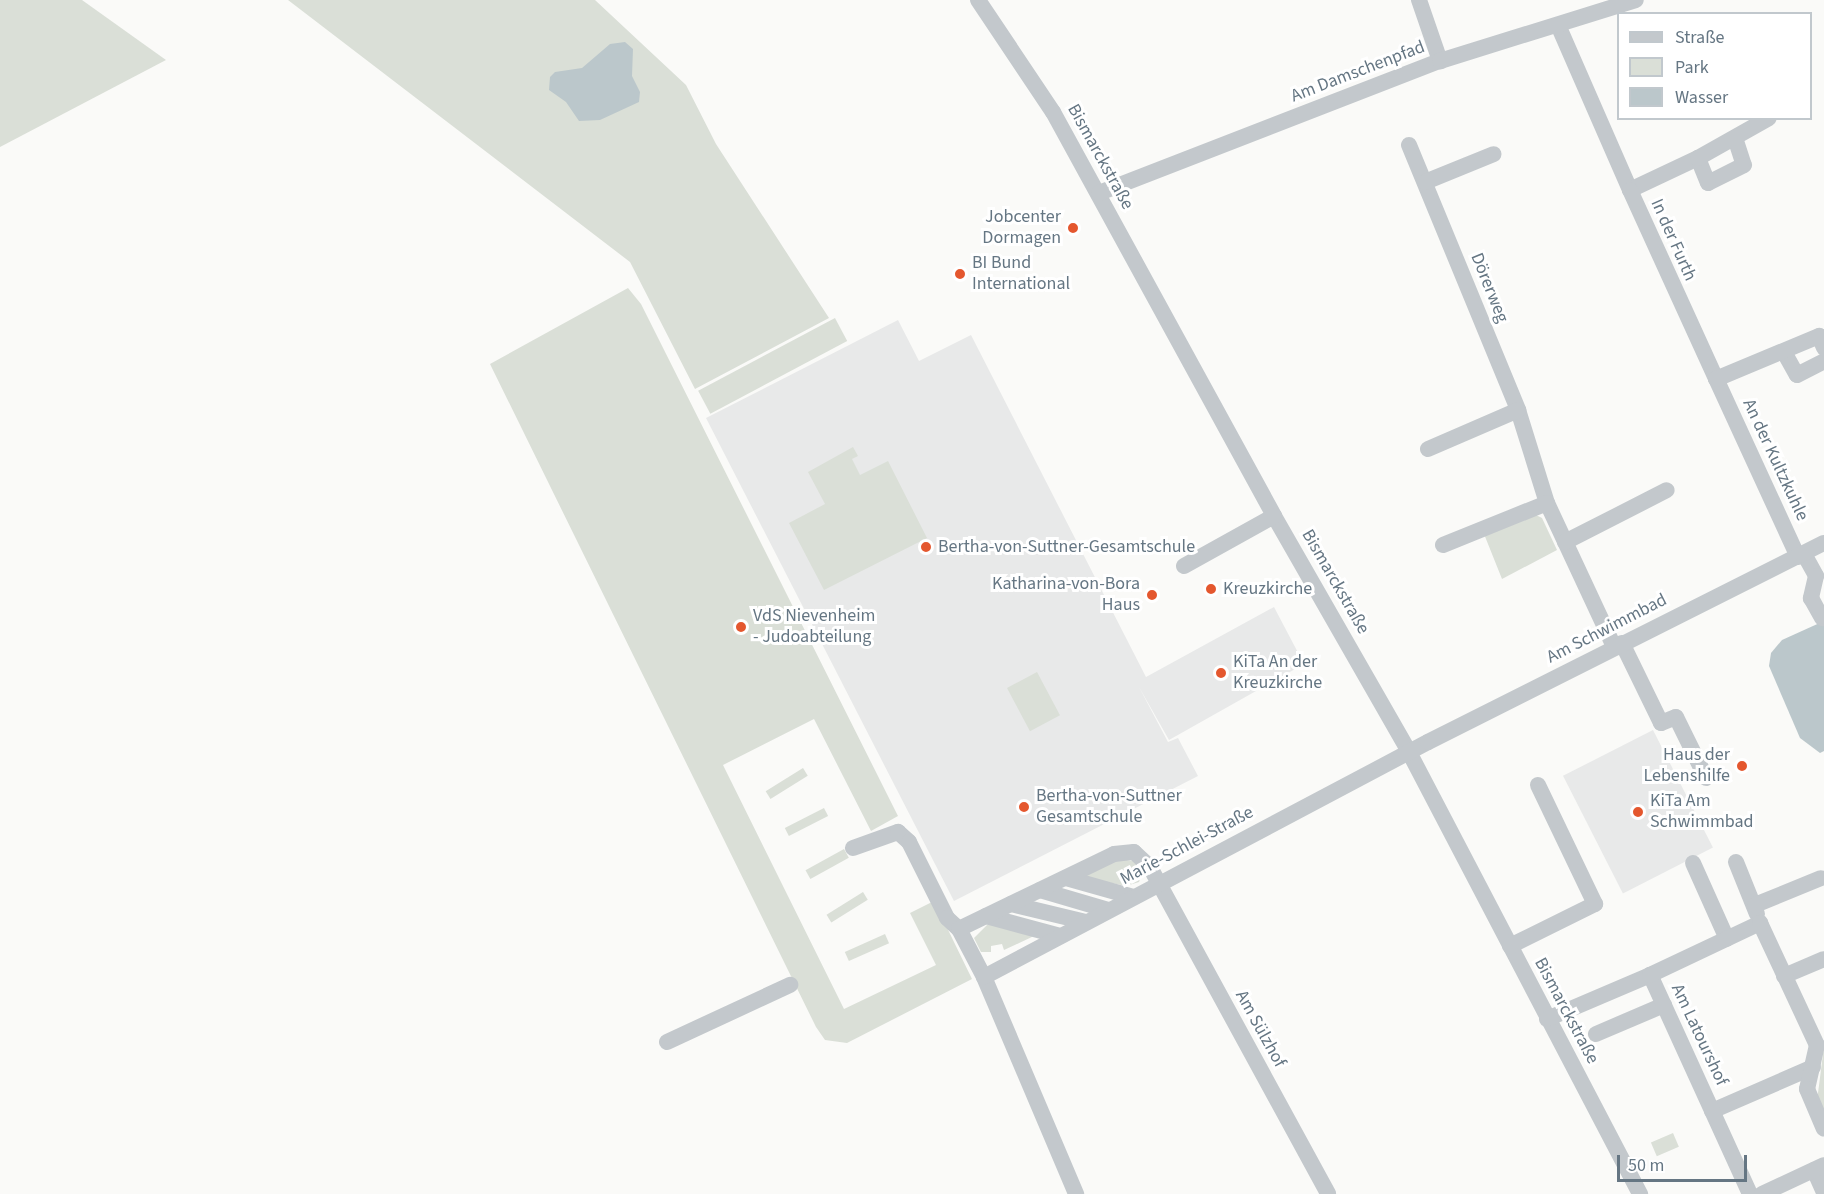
<!DOCTYPE html>
<html>
<head>
<meta charset="utf-8">
<style>
  body { margin:0 }
  #map { position:relative; width:1824px; height:1194px; overflow:hidden; background:#fafaf8; font-family:"Source Sans 3",sans-serif }
  div>[style] { position:absolute }
  .built>* { inset:0; background:#e8e9e9; transform-origin:0 0 }
  .green>* { inset:0; background:#dadfd7; transform-origin:0 0 }
  .water>* { inset:0; background:#bbc7cb }
  .minor>* { height:16px; margin:-8px; padding:0 8px; transform-origin:8px; border-radius:8px; background:#c3c8cc }
  .dots>* { width:16px; height:16px; translate:-50% -50%; box-sizing:border-box; border:3px solid #fff; border-radius:50% }
  span { translate:-50% -50%; white-space:nowrap; text-align:center; line-height:1.15; -webkit-text-stroke:6px #fff; paint-order:stroke }
  .street-label { font-size:18px; color:#657683 }
  .poi-label { font-size:18px; color:#657683 }
  .right { translate:-100% -50%; text-align:right }
  .left { translate:0 -50%; text-align:left }
  .legend { position:absolute; left:1617px; top:12px; width:195px; height:108px; box-sizing:border-box; background:#fff; border:2px solid #c1c8cd; margin:0; padding:8px 10px; list-style:none; font-size:18px; color:#657683 }
  .legend li { display:flex; align-items:center; gap:12px; height:30px }
  .legend b { width:30px; border:2px solid #c1c8cd }
  .scale { position:absolute; left:1617px; top:1155px; width:130px; height:27px; box-sizing:border-box; border:3px solid #657683; border-top:0; padding-left:8px; font-size:18px; line-height:21px; white-space:nowrap; color:#657683; -webkit-text-stroke:4px #fff; paint-order:stroke }
</style>
</head>
<body>
<div id="map">
  <div class="built">
    <i style="clip-path:polygon(898px 320px,919px 361px,971px 335px,1146px 677px,1274px 607px,1304px 664px,1169px 740px,1139px 687px,1168px 742px,1178px 738px,1198px 776px,954px 901px,706px 418px)"></i>
    <i style="left:1653px;top:730px;width:132px;height:101px;rotate:63deg"></i>
  </div>
  <div class="green">
    <i style="clip-path:polygon(0 0,82px 0,166px 60px,0 147px)"></i>
    <i style="clip-path:polygon(288px 0,595px 0,686px 85px,716px 144px,829px 318px,695px 389px,630px 262px)"></i>
    <i style="clip-path:polygon(628px 288px,641px 304px,898px 816px,871px 831px,814px 719px,723px 765px,844px 1009px,936px 965px,910px 913px,934px 901px,972px 979px,847px 1043px,825px 1040px,816px 1027px,490px 364px)"></i>
    <i style="left:835px;top:318px;width:26px;height:155px;rotate:62deg"></i>
    <i style="clip-path:polygon(853px 447px,858px 456px,852px 459px,860px 475px,888px 461px,927px 538px,824px 590px,789px 523px,825px 504px,808px 472px)"></i>
    <i style="clip-path:polygon(1532px 513px,1542px 518px,1557px 550px,1502px 579px,1484px 534px)"></i>
    <i style="left:1037px;top:672px;width:49px;height:34px;rotate:62deg"></i>
    <i style="left:803px;top:768px;width:9px;height:44px;rotate:58deg"></i>
    <i style="left:824px;top:808px;width:9px;height:44px;rotate:63deg"></i>
    <i style="left:844px;top:849px;width:10px;height:44px;rotate:61deg"></i>
    <i style="clip-path:polygon(1118px 859px,1135px 861px,1143px 870px,1139px 882px,1126px 886px,1078px 876px)"></i>
    <i style="left:863px;top:892px;width:9px;height:43px;rotate:58deg"></i>
    <i style="clip-path:polygon(988px 924px,1034px 936px,1004px 950px,1002px 944px,991px 946px,991px 952px,981px 952px,974px 938px)"></i>
    <i style="left:885px;top:934px;width:10px;height:44px;rotate:66deg"></i>
    <i style="clip-path:polygon(1824px 1046px,1824px 1117px,1817px 1101px)"></i>
    <i style="left:1673px;top:1133px;width:15px;height:24px;rotate:67deg"></i>
  </div>
  <div class="water">
    <i style="clip-path:polygon(625px 42px,633px 49px,632px 76px,640px 92px,639px 102px,600px 120px,579px 121px,566px 102px,549px 90px,550px 77px,555px 72px,582px 68px,610px 44px)"></i>
    <i style="clip-path:polygon(1824px 621px,1824px 751px,1820px 753px,1800px 738px,1769px 666px,1771px 653px,1782px 640px)"></i>
  </div>
  <div class="minor">
    <i style="left:978px;top:0;width:135px;rotate:56.2deg"></i>
    <i style="left:1053px;top:112px;width:460px;rotate:61.3deg"></i>
    <i style="left:1274px;top:516px;width:272px;rotate:60.2deg"></i>
    <i style="left:1409px;top:752px;width:499px;rotate:62.4deg"></i>
    <i style="left:1419px;top:0;width:65px;rotate:71deg"></i>
    <i style="left:1558px;top:25px;width:180px;rotate:66.4deg"></i>
    <i style="left:1630px;top:190px;width:75px;rotate:-25.2deg"></i>
    <i style="left:1736px;top:141px;width:25px;rotate:72deg"></i>
    <i style="left:1744px;top:165px;width:40px;rotate:153.4deg"></i>
    <i style="left:1708px;top:183px;width:27px;rotate:-112deg"></i>
    <i style="left:1698px;top:158px;width:81px;rotate:-29.4deg"></i>
    <i style="left:1409px;top:145px;width:287px;rotate:67.6deg"></i>
    <i style="left:1518px;top:410px;width:97px;rotate:72.7deg"></i>
    <i style="left:1547px;top:503px;width:159px;rotate:65deg"></i>
    <i style="left:1425px;top:182px;width:74px;rotate:-22.1deg"></i>
    <i style="left:1630px;top:190px;width:208px;rotate:65.5deg"></i>
    <i style="left:1099px;top:193px;width:366px;rotate:-21.2deg"></i>
    <i style="left:1440px;top:61px;width:205px;rotate:-17.3deg"></i>
    <i style="left:1784px;top:352px;width:26px;rotate:61deg"></i>
    <i style="left:1797px;top:375px;width:30px;rotate:-27deg"></i>
    <i style="left:1428px;top:449px;width:98px;rotate:-23.4deg"></i>
    <i style="left:1565px;top:542px;width:114px;rotate:-27deg"></i>
    <i style="left:1443px;top:545px;width:112px;rotate:-22deg"></i>
    <i style="left:1804px;top:554px;width:25px;rotate:61deg"></i>
    <i style="left:1816px;top:576px;width:23px;rotate:103deg"></i>
    <i style="left:1811px;top:598px;width:23px;rotate:61deg"></i>
    <i style="left:1798px;top:557px;width:196px;rotate:-114.7deg"></i>
    <i style="left:1716px;top:379px;width:112px;rotate:-22.7deg"></i>
    <i style="left:1819px;top:336px;width:13px;rotate:67deg"></i>
    <i style="left:1184px;top:566px;width:103px;rotate:-29.1deg"></i>
    <i style="left:1622px;top:643px;width:89px;rotate:64deg"></i>
    <i style="left:1661px;top:723px;width:16px;rotate:-22deg"></i>
    <i style="left:1676px;top:717px;width:68px;rotate:63.8deg"></i>
    <i style="left:853px;top:848px;width:48px;rotate:-19.6deg"></i>
    <i style="left:898px;top:832px;width:15px;rotate:42deg"></i>
    <i style="left:909px;top:842px;width:85px;rotate:63.4deg"></i>
    <i style="left:947px;top:918px;width:16px;rotate:43deg"></i>
    <i style="left:959px;top:929px;width:54px;rotate:62.5deg"></i>
    <i style="left:984px;top:977px;width:236px;rotate:67deg"></i>
    <i style="left:1736px;top:862px;width:56px;rotate:68deg"></i>
    <i style="left:1693px;top:863px;width:83px;rotate:65.9deg"></i>
    <i style="left:1066px;top:878px;width:70px;rotate:15.8deg"></i>
    <i style="left:1040px;top:890px;width:71px;rotate:16.4deg"></i>
    <i style="left:1011px;top:904px;width:77px;rotate:13.5deg"></i>
    <i style="left:1755px;top:905px;width:71px;rotate:-22.2deg"></i>
    <i style="left:986px;top:916px;width:77px;rotate:15.1deg"></i>
    <i style="left:959px;top:929px;width:172px;rotate:-25.8deg"></i>
    <i style="left:1114px;top:854px;width:20px;rotate:-6deg"></i>
    <i style="left:1134px;top:852px;width:22px;rotate:43deg"></i>
    <i style="left:1150px;top:867px;width:372px;rotate:61.4deg"></i>
    <i style="left:1510px;top:946px;width:95px;rotate:-26.3deg"></i>
    <i style="left:1595px;top:904px;width:132px;rotate:-115.6deg"></i>
    <i style="left:1784px;top:976px;width:43px;rotate:-23deg"></i>
    <i style="left:984px;top:977px;width:502px;rotate:-27.89deg"></i>
    <i style="left:1428px;top:742px;width:443px;rotate:-26.7deg"></i>
    <i style="left:1547px;top:1019px;width:112px;rotate:-23.1deg"></i>
    <i style="left:1596px;top:1034px;width:74px;rotate:-23.1deg"></i>
    <i style="left:667px;top:1042px;width:136px;rotate:-24.9deg"></i>
    <i style="left:1712px;top:1111px;width:110px;rotate:-23.5deg"></i>
    <i style="left:1814px;top:1170px;width:24px;rotate:66deg"></i>
    <i style="left:1750px;top:1194px;width:241px;rotate:-114.5deg"></i>
    <i style="left:1650px;top:975px;width:122px;rotate:-25.3deg"></i>
    <i style="left:1760px;top:923px;width:135px;rotate:65deg"></i>
    <i style="left:1817px;top:1045px;width:45px;rotate:102.8deg"></i>
    <i style="left:1807px;top:1089px;width:43px;rotate:67deg"></i>
    <i style="left:1762px;top:1194px;width:68px;rotate:-25.1deg"></i>
  </div>
  <div class="dots">
    <i style="left:1073px;top:228px;background:#e4572e"></i>
    <i style="left:960px;top:274px;background:#e4572e"></i>
    <i style="left:926px;top:547px;background:#e4572e"></i>
    <i style="left:1211px;top:589px;background:#e4572e"></i>
    <i style="left:1152px;top:595px;background:#e4572e"></i>
    <i style="left:741px;top:627px;background:#e4572e"></i>
    <i style="left:1221px;top:673px;background:#e4572e"></i>
    <i style="left:1742px;top:766px;background:#e4572e"></i>
    <i style="left:1024px;top:807px;background:#e4572e"></i>
    <i style="left:1638px;top:812px;background:#e4572e"></i>
  </div>
  <div class="street-label">
    <span style="left:1358px;top:72px;rotate:-21deg">Am Damschenpfad</span>
    <span style="left:1100px;top:157px;rotate:61deg">Bismarckstraße</span>
    <span style="left:1673px;top:240px;rotate:66deg">In der Furth</span>
    <span style="left:1489px;top:288px;rotate:68deg">Dörerweg</span>
    <span style="left:1775px;top:460px;rotate:65deg">An der Kultzkuhle</span>
    <span style="left:1335px;top:582px;rotate:60deg">Bismarckstraße</span>
    <span style="left:1607px;top:629px;rotate:-27deg">Am Schwimmbad</span>
    <span style="left:1187px;top:846px;rotate:-28deg">Marie-Schlei-Straße</span>
    <span style="left:1566px;top:1011px;rotate:62deg">Bismarckstraße</span>
    <span style="left:1260px;top:1029px;rotate:61deg">Am Sülzhof</span>
    <span style="left:1699px;top:1035px;rotate:65deg">Am Latourshof</span>
  </div>
  <div class="poi-label">
    <span class="right" style="left:1061px;top:228px">Jobcenter<br>Dormagen</span>
    <span class="left" style="left:972px;top:274px">BI Bund<br>International</span>
    <span class="left" style="left:938px;top:547px">Bertha-von-Suttner-Gesamtschule</span>
    <span class="right" style="left:1140px;top:595px">Katharina-von-Bora<br>Haus</span>
    <span class="left" style="left:1223px;top:589px">Kreuzkirche</span>
    <span class="left" style="left:753px;top:627px">VdS Nievenheim<br>- Judoabteilung</span>
    <span class="left" style="left:1233px;top:673px">KiTa An der<br>Kreuzkirche</span>
    <span class="right" style="left:1730px;top:766px">Haus der<br>Lebenshilfe</span>
    <span class="left" style="left:1036px;top:807px">Bertha-von-Suttner<br>Gesamtschule</span>
    <span class="left" style="left:1650px;top:812px">KiTa Am<br>Schwimmbad</span>
  </div>
  <ul class="legend">
  <li><b style="height:8px;background:#c3c8cc"></b>Straße</li>
  <li><b style="height:16px;background:#dadfd7"></b>Park</li>
  <li><b style="height:16px;background:#bbc7cb"></b>Wasser</li>
  </ul>
  <div class="scale">50 m</div>
</div>
</body>
</html>
